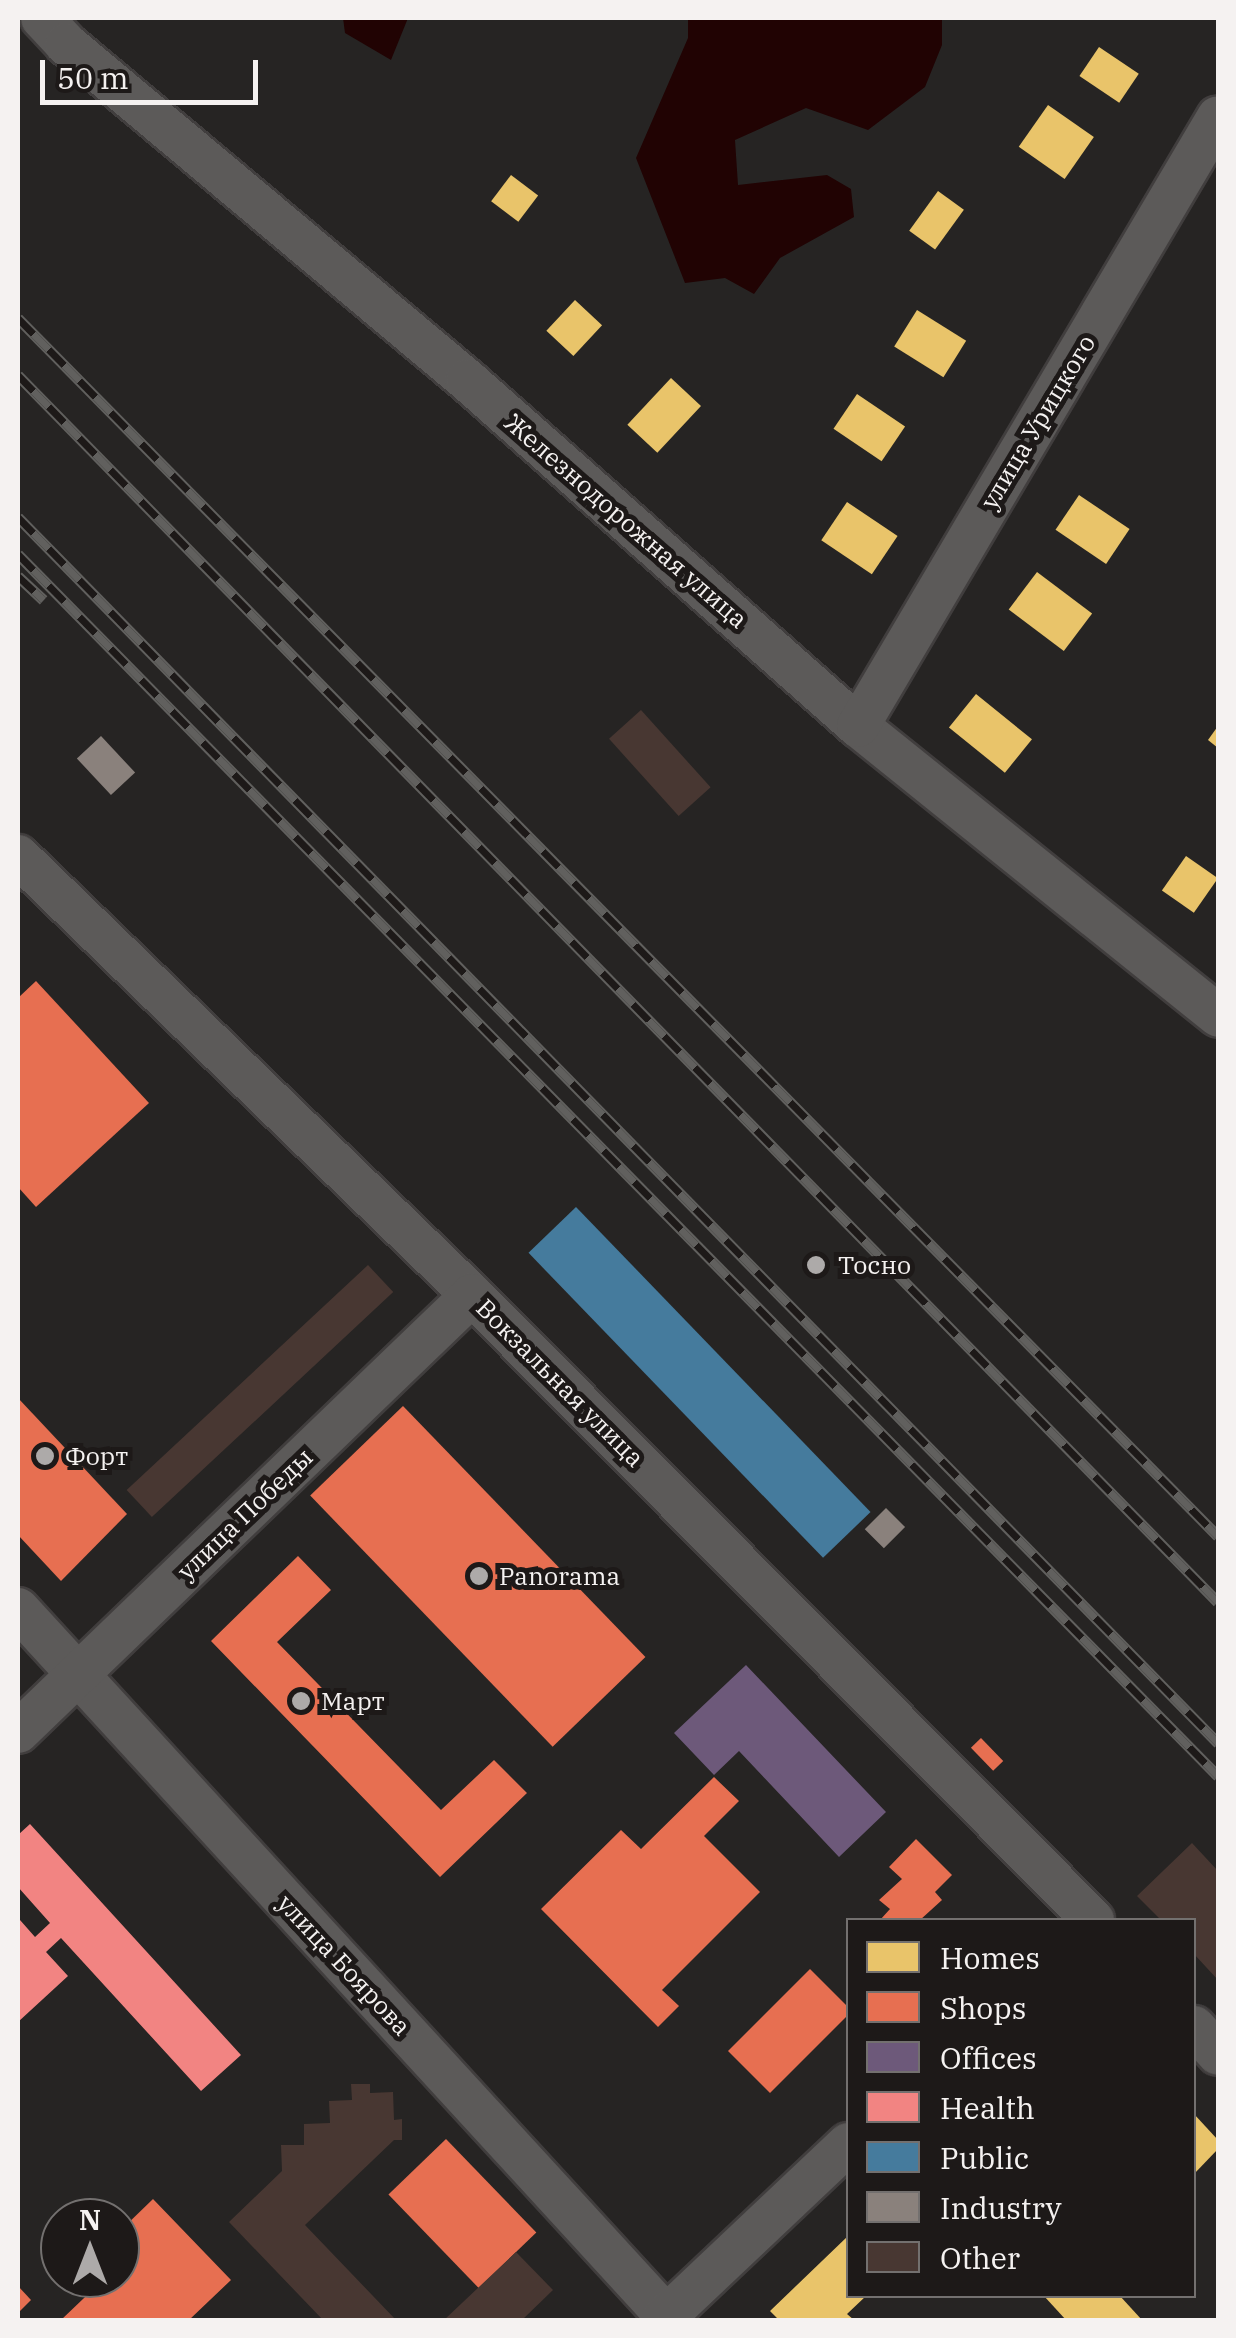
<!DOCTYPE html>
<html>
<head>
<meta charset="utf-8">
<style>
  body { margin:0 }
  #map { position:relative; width:1236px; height:2338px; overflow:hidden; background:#262423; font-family:"IBM Plex Serif",serif }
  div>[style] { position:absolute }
  .water>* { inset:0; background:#210303 }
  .homes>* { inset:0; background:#e9c46a; transform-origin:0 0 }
  .shops>* { inset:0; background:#e76f51; transform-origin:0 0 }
  .offices>* { inset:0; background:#6d597a }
  .health>* { inset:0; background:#f28482 }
  .public>* { inset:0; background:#457b9d; transform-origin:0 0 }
  .industry>* { inset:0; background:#8a817c; transform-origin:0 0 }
  .building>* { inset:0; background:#483732; transform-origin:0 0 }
  .roads { filter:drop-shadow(2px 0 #413e3e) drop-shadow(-2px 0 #413e3e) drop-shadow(0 2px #413e3e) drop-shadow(0 -2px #413e3e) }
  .minor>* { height:42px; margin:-21px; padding:0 21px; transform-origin:21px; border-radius:21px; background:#5c5a59 }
  .rail>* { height:11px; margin-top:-5.5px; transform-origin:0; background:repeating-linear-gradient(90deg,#1d1918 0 22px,#61605e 0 44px); box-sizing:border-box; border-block:2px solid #61605e }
  .dots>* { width:28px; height:28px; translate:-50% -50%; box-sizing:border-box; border:5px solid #1d1918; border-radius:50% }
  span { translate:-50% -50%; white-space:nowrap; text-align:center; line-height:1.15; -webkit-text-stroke:10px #1d1918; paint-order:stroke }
  .street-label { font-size:25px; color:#f5f2f1 }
  .poi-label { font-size:25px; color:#f5f2f1 }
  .left { translate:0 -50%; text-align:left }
  .frame { position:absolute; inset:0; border:20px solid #f5f2f1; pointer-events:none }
  .legend { position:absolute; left:846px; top:1918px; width:350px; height:380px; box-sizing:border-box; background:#1d1918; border:2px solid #73706f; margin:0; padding:12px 18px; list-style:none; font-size:30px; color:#f5f2f1 }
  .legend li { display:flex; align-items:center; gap:20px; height:50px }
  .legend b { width:50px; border:2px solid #73706f }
  .north { position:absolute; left:40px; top:2198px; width:100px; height:100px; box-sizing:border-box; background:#1d1918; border:2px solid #73706f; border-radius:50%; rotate:0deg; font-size:28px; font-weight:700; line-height:40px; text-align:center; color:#f5f2f1 }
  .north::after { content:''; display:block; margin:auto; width:35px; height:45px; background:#adaaa9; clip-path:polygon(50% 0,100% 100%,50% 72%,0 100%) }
  .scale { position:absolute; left:40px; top:60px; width:218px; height:45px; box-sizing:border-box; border:5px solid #f5f2f1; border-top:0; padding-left:12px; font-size:30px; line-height:35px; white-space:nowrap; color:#f5f2f1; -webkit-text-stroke:8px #1d1918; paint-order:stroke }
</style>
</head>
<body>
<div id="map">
  <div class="water">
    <i style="clip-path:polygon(343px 18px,408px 18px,391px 60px,345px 33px)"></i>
    <i style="clip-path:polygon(688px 18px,942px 18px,942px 45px,925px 87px,868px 130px,806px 108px,735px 140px,738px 185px,827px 175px,851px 189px,854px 217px,780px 258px,754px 294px,725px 278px,685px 283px,636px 158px,688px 38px)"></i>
  </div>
  <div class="homes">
    <i style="left:1099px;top:47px;width:48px;height:35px;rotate:34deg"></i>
    <i style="left:1048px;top:105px;width:56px;height:51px;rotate:35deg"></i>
    <i style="left:511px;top:175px;width:34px;height:33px;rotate:37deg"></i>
    <i style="left:938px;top:191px;width:32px;height:49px;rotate:36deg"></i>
    <i style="left:575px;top:300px;width:37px;height:42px;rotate:43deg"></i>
    <i style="left:917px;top:310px;width:58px;height:43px;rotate:32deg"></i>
    <i style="left:671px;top:378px;width:41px;height:64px;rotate:43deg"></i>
    <i style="left:857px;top:394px;width:58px;height:42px;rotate:34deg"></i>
    <i style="left:1079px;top:495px;width:61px;height:42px;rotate:34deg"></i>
    <i style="left:847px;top:502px;width:61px;height:46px;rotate:34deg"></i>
    <i style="left:1037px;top:572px;width:69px;height:47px;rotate:37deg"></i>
    <i style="left:976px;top:694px;width:72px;height:43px;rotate:39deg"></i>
    <i style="clip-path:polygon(1218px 726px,1218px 748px,1208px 740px)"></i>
    <i style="left:1186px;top:856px;width:39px;height:42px;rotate:35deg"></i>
    <i style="clip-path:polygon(1194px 2114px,1218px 2140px,1218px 2149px,1194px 2174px)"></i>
    <i style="clip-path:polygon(848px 2236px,848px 2296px,866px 2296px,847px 2314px,854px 2320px,779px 2320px,770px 2311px)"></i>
    <i style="clip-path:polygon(1044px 2296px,1120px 2296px,1142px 2320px,1066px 2320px)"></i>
  </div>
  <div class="shops">
    <i style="clip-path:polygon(36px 981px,149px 1103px,36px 1207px,18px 1187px,18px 998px)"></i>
    <i style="clip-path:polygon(18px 1398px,127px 1514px,61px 1581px,18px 1535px)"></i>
    <i style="left:403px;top:1406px;width:349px;height:129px;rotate:46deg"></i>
    <i style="clip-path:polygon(298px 1556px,331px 1590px,277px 1642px,441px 1810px,494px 1760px,527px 1793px,440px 1877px,211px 1641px)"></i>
    <i style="left:981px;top:1738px;width:32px;height:14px;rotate:46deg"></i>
    <i style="clip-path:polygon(714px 1777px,739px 1801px,704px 1836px,760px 1892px,662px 1990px,679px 2006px,658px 2027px,541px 1909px,621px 1830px,641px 1849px)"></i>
    <i style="clip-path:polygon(916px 1839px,952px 1875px,935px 1892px,942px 1900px,920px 1920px,880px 1920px,890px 1909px,879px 1900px,902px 1879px,889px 1867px)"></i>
    <i style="clip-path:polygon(810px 1969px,848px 2007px,848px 2015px,770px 2093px,728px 2051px)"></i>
    <i style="left:446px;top:2139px;width:130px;height:80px;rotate:46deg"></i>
    <i style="clip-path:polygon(153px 2199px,231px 2280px,189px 2320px,61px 2320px,105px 2278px,120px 2278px,120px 2231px)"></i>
    <i style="clip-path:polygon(18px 2286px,31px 2300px,18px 2313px)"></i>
  </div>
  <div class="offices">
    <i style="clip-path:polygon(746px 1665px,886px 1812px,839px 1857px,739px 1751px,714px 1775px,674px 1733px)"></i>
  </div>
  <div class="health">
    <i style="clip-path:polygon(30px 1824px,241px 2055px,201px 2091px,61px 1938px,46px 1952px,68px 1976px,18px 2022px,18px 1923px,20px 1920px,35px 1937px,50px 1923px,18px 1887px,18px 1835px)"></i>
  </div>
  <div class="public">
    <i style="left:576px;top:1207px;width:424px;height:66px;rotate:46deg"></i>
  </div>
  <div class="industry">
    <i style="left:101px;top:736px;width:50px;height:33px;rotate:47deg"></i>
    <i style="left:886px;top:1508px;width:27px;height:30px;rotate:45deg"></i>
  </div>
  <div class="building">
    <i style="left:641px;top:710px;width:104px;height:43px;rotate:48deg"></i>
    <i style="left:368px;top:1265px;width:37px;height:330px;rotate:47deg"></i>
    <i style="clip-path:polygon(1192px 1843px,1218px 1871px,1218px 1980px,1194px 1954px,1194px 1920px,1161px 1920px,1137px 1896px)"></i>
    <i style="clip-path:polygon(351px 2084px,370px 2084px,370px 2093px,393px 2092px,394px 2120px,402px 2119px,402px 2140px,394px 2140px,305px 2225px,396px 2320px,323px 2320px,229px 2222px,282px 2171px,281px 2145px,304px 2145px,304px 2124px,330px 2123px,329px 2101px,352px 2100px)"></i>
    <i style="clip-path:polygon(516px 2252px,553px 2290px,522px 2320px,444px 2320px)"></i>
  </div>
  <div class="roads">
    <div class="minor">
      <i style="left:42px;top:18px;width:35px;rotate:47deg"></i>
      <i style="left:66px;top:44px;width:523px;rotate:39.96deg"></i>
      <i style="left:467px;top:380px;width:522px;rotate:41.51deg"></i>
      <i style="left:858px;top:726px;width:462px;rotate:38.8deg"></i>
      <i style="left:858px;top:726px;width:707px;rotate:-59.41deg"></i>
      <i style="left:18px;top:856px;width:632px;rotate:44.04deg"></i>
      <i style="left:472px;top:1295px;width:881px;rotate:45.18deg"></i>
      <i style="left:18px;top:1609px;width:965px;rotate:47.48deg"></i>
      <i style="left:18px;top:1732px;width:630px;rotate:-43.91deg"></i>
      <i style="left:1194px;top:2027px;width:36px;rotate:48deg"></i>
      <i style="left:662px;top:2320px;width:256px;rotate:-43.4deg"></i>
    </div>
  </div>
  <div class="rail">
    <i style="left:18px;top:318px;width:1710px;rotate:45.43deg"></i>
    <i style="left:18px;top:375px;width:1716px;rotate:45.64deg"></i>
    <i style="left:18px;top:517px;width:1716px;rotate:45.61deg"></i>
    <i style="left:18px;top:554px;width:1713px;rotate:45.52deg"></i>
    <i style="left:18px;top:576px;width:35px;rotate:43deg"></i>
  </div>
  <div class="dots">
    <i style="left:816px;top:1265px;background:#adaaa9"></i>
    <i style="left:45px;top:1456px;background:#adaaa9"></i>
    <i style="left:479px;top:1576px;background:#adaaa9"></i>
    <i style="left:301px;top:1701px;background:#adaaa9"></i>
  </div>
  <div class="street-label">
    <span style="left:1038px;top:422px;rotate:-59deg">улица Урицкого</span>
    <span style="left:626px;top:521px;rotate:41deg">Железнодорожная улица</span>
    <span style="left:560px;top:1383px;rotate:45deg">Вокзальная улица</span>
    <span style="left:245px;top:1514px;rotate:-44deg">улица Победы</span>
    <span style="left:344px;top:1965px;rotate:47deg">улица Боярова</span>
  </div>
  <div class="poi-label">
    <span class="left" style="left:838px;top:1265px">Тосно</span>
    <span class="left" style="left:65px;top:1456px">Форт</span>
    <span class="left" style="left:499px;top:1576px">Panorama</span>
    <span class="left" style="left:321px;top:1701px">Март</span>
  </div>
  <div class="frame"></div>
  <ul class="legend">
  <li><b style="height:28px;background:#e9c46a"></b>Homes</li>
  <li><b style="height:28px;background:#e76f51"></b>Shops</li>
  <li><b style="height:28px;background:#6d597a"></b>Offices</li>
  <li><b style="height:28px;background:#f28482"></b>Health</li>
  <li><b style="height:28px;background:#457b9d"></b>Public</li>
  <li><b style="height:28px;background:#8a817c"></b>Industry</li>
  <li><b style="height:28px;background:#483732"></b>Other</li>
  </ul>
  <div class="north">N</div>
  <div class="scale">50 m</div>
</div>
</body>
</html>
